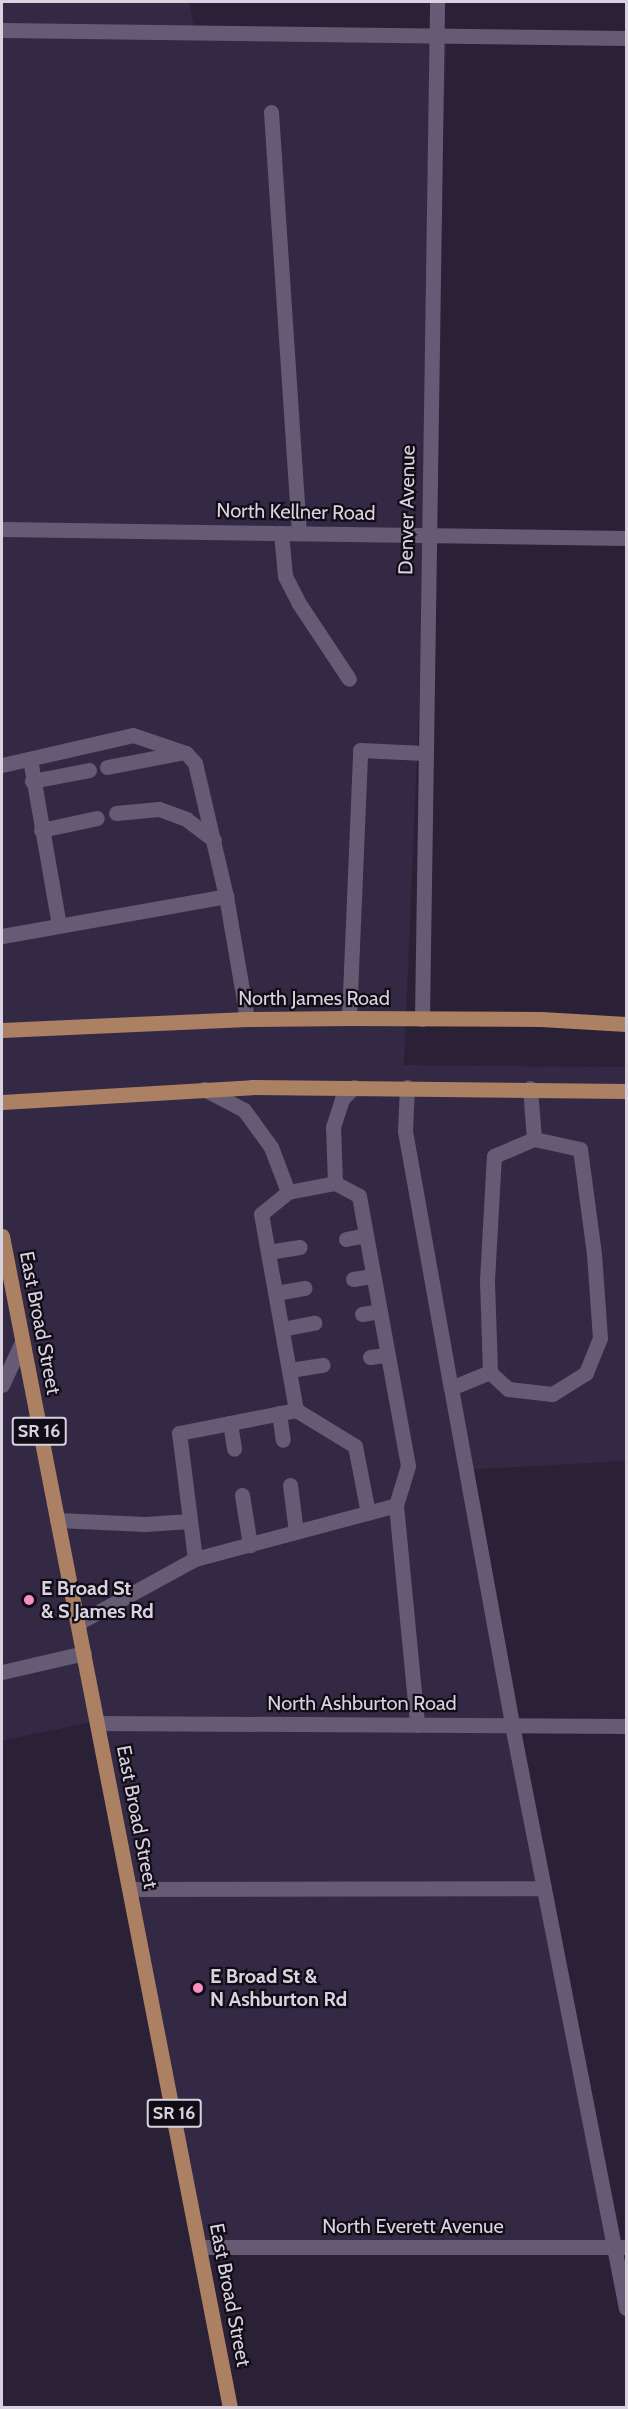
<!DOCTYPE html>
<html>
<head>
<meta charset="utf-8">
<style>
  body { margin:0 }
  #map { position:relative; width:628px; height:2409px; overflow:hidden; background:#2a2136; font-family:Cabin,sans-serif }
  div>[style] { position:absolute }
  .built>* { inset:0; background:#342944 }
  .lane>* { height:15px; margin:-7.5px; padding:0 7.5px; transform-origin:7.5px; border-radius:7.5px; background:#655b74 }
  .street>* { height:15px; margin:-7.5px; padding:0 7.5px; transform-origin:7.5px; border-radius:7.5px; background:#655b74 }
  .primary>* { height:15px; margin:-7.5px; padding:0 7.5px; transform-origin:7.5px; border-radius:7.5px; background:#ac8063 }
  .dots>* { width:16px; height:16px; translate:-50% -50%; box-sizing:border-box; border:3px solid #110d16; border-radius:50% }
  span { translate:-50% -50%; white-space:nowrap; text-align:center; line-height:1.15; -webkit-text-stroke:4.5px #110d16; paint-order:stroke }
  .shield-label span { padding:2px 4px; background:#110d16; border:2px solid; border-radius:4px; -webkit-text-stroke-width:0 }
  .shield-label { font-size:18px; color:#d8d2e0; font-weight:700 }
  .street-label { font-size:20px; color:#d8d2e0 }
  .poi-label { font-size:20px; color:#d8d2e0; font-weight:700 }
  .left { translate:0 -50%; text-align:left }
  .frame { position:absolute; inset:0; border:3px solid #d8d2e0; pointer-events:none }
</style>
</head>
<body>
<div id="map">
  <div class="built">
    <i style="clip-path:polygon(2px 2px,189px 2px,195px 31px,447px 38px,404px 1065px,626px 1067px,626px 1461px,460px 1470px,614px 2241px,193px 2248px,105px 1719px,2px 1741px)"></i>
  </div>
  <div class="lane">
    <i style="left:271px;top:112px;width:422px;rotate:86.2deg"></i>
    <i style="left:281px;top:533px;width:43px;rotate:84.7deg"></i>
    <i style="left:285px;top:576px;width:29px;rotate:63deg"></i>
    <i style="left:298px;top:602px;width:92px;rotate:56.5deg"></i>
    <i style="left:30px;top:759px;width:169px;rotate:80.1deg"></i>
    <i style="left:2px;top:765px;width:134px;rotate:-12.9deg"></i>
    <i style="left:133px;top:735px;width:56px;rotate:18.8deg"></i>
    <i style="left:186px;top:753px;width:13px;rotate:48deg"></i>
    <i style="left:195px;top:763px;width:137px;rotate:76.9deg"></i>
    <i style="left:226px;top:896px;width:125px;rotate:80.3deg"></i>
    <i style="left:107px;top:767px;width:74px;rotate:-10.9deg"></i>
    <i style="left:32px;top:781px;width:58px;rotate:-10.9deg"></i>
    <i style="left:116px;top:813px;width:43px;rotate:-5.3deg"></i>
    <i style="left:159px;top:809px;width:29px;rotate:20deg"></i>
    <i style="left:186px;top:819px;width:35px;rotate:37deg"></i>
    <i style="left:41px;top:830px;width:57px;rotate:-12.1deg"></i>
    <i style="left:2px;top:936px;width:228px;rotate:-10.1deg"></i>
    <i style="left:349px;top:1018px;width:268px;rotate:-87.6deg"></i>
    <i style="left:360px;top:750px;width:64px;rotate:2.7deg"></i>
    <i style="left:407px;top:1087px;width:44px;rotate:92.6deg"></i>
    <i style="left:405px;top:1131px;width:261px;rotate:79.9deg"></i>
    <i style="left:451px;top:1388px;width:342px;rotate:79.7deg"></i>
    <i style="left:512px;top:1725px;width:594px;rotate:78.94deg"></i>
    <i style="left:530px;top:1088px;width:51px;rotate:85.5deg"></i>
    <i style="left:204px;top:1089px;width:45px;rotate:27.7deg"></i>
    <i style="left:244px;top:1110px;width:46px;rotate:53.9deg"></i>
    <i style="left:271px;top:1147px;width:48px;rotate:69.3deg"></i>
    <i style="left:534px;top:1139px;width:47px;rotate:12.3deg"></i>
    <i style="left:580px;top:1149px;width:106px;rotate:82.4deg"></i>
    <i style="left:594px;top:1254px;width:84px;rotate:85.9deg"></i>
    <i style="left:600px;top:1338px;width:38px;rotate:112deg"></i>
    <i style="left:586px;top:1373px;width:40px;rotate:148deg"></i>
    <i style="left:552px;top:1394px;width:44px;rotate:-173.5deg"></i>
    <i style="left:508px;top:1389px;width:25px;rotate:-137deg"></i>
    <i style="left:490px;top:1372px;width:92px;rotate:-91.9deg"></i>
    <i style="left:487px;top:1280px;width:124px;rotate:-86.8deg"></i>
    <i style="left:494px;top:1156px;width:43px;rotate:-23deg"></i>
    <i style="left:335px;top:1183px;width:56px;rotate:-92deg"></i>
    <i style="left:333px;top:1127px;width:29px;rotate:-72deg"></i>
    <i style="left:342px;top:1099px;width:17px;rotate:-45deg"></i>
    <i style="left:346px;top:1239px;width:20px;rotate:-11deg"></i>
    <i style="left:268px;top:1252px;width:32px;rotate:-9deg"></i>
    <i style="left:353px;top:1279px;width:20px;rotate:-9deg"></i>
    <i style="left:276px;top:1293px;width:29px;rotate:-10deg"></i>
    <i style="left:362px;top:1314px;width:18px;rotate:-9deg"></i>
    <i style="left:282px;top:1329px;width:33px;rotate:-11deg"></i>
    <i style="left:370px;top:1357px;width:17px;rotate:-7deg"></i>
    <i style="left:290px;top:1370px;width:33px;rotate:-9deg"></i>
    <i style="left:2px;top:1385px;width:47px;rotate:-65.1deg"></i>
    <i style="left:451px;top:1388px;width:42px;rotate:-22.3deg"></i>
    <i style="left:296px;top:1410px;width:69px;rotate:31.4deg"></i>
    <i style="left:355px;top:1446px;width:68px;rotate:79deg"></i>
    <i style="left:279px;top:1413px;width:27px;rotate:82deg"></i>
    <i style="left:230px;top:1423px;width:26px;rotate:81deg"></i>
    <i style="left:290px;top:1485px;width:47px;rotate:82.7deg"></i>
    <i style="left:242px;top:1495px;width:51px;rotate:80.9deg"></i>
    <i style="left:57px;top:1520px;width:88px;rotate:2.6deg"></i>
    <i style="left:145px;top:1524px;width:45px;rotate:-3.8deg"></i>
    <i style="left:195px;top:1559px;width:127px;rotate:-97.2deg"></i>
    <i style="left:179px;top:1433px;width:119px;rotate:-11.1deg"></i>
    <i style="left:296px;top:1410px;width:199px;rotate:-100.1deg"></i>
    <i style="left:261px;top:1214px;width:35px;rotate:-39deg"></i>
    <i style="left:288px;top:1192px;width:48px;rotate:-10.8deg"></i>
    <i style="left:335px;top:1183px;width:27px;rotate:28deg"></i>
    <i style="left:359px;top:1196px;width:274px;rotate:79.7deg"></i>
    <i style="left:408px;top:1466px;width:41px;rotate:107.1deg"></i>
    <i style="left:78px;top:1623px;width:133px;rotate:-28.7deg"></i>
    <i style="left:195px;top:1559px;width:208px;rotate:-15deg"></i>
    <i style="left:396px;top:1505px;width:221px;rotate:84.5deg"></i>
    <i style="left:2px;top:1672px;width:84px;rotate:-13deg"></i>
    <i style="left:130px;top:1889px;width:414px;rotate:-0.1deg"></i>
  </div>
  <div class="street">
    <i style="left:2px;top:30px;width:624px;rotate:0.73deg"></i>
    <i style="left:2px;top:529px;width:624px;rotate:0.83deg"></i>
    <i style="left:422px;top:1019px;width:1017px;rotate:-89.15deg"></i>
    <i style="left:97px;top:1723px;width:529px;rotate:0.32deg"></i>
    <i style="left:200px;top:2247px;width:426px"></i>
  </div>
  <div class="primary">
    <i style="left:2px;top:1030px;width:245px;rotate:-2.6deg"></i>
    <i style="left:247px;top:1019px;width:102px;rotate:-0.6deg"></i>
    <i style="left:349px;top:1018px;width:192px;rotate:0.3deg"></i>
    <i style="left:541px;top:1019px;width:85px;rotate:3.4deg"></i>
    <i style="left:2px;top:1102px;width:250px;rotate:-3.4deg"></i>
    <i style="left:252px;top:1087px;width:374px;rotate:0.6deg"></i>
    <i style="left:2px;top:1236px;width:1194px;rotate:78.99deg"></i>
  </div>
  <div class="dots">
    <i style="left:29px;top:1600px;background:#fc8fc2"></i>
    <i style="left:198px;top:1988px;background:#fc8fc2"></i>
  </div>
  <div class="shield-label">
    <span style="left:39px;top:1431px">SR 16</span>
    <span style="left:174px;top:2113px">SR 16</span>
  </div>
  <div class="street-label">
    <span style="left:407px;top:510px;rotate:-89deg">Denver Avenue</span>
    <span style="left:296px;top:512px;rotate:1deg">North Kellner Road</span>
    <span style="left:314px;top:998px">North James Road</span>
    <span style="left:40px;top:1323px;rotate:79deg">East Broad Street</span>
    <span style="left:362px;top:1703px">North Ashburton Road</span>
    <span style="left:137px;top:1817px;rotate:79deg">East Broad Street</span>
    <span style="left:413px;top:2226px">North Everett Avenue</span>
    <span style="left:230px;top:2295px;rotate:79deg">East Broad Street</span>
  </div>
  <div class="poi-label">
    <span class="left" style="left:41px;top:1600px">E Broad St<br>&amp; S James Rd</span>
    <span class="left" style="left:210px;top:1988px">E Broad St &amp;<br>N Ashburton Rd</span>
  </div>
  <div class="frame"></div>
</div>
</body>
</html>
